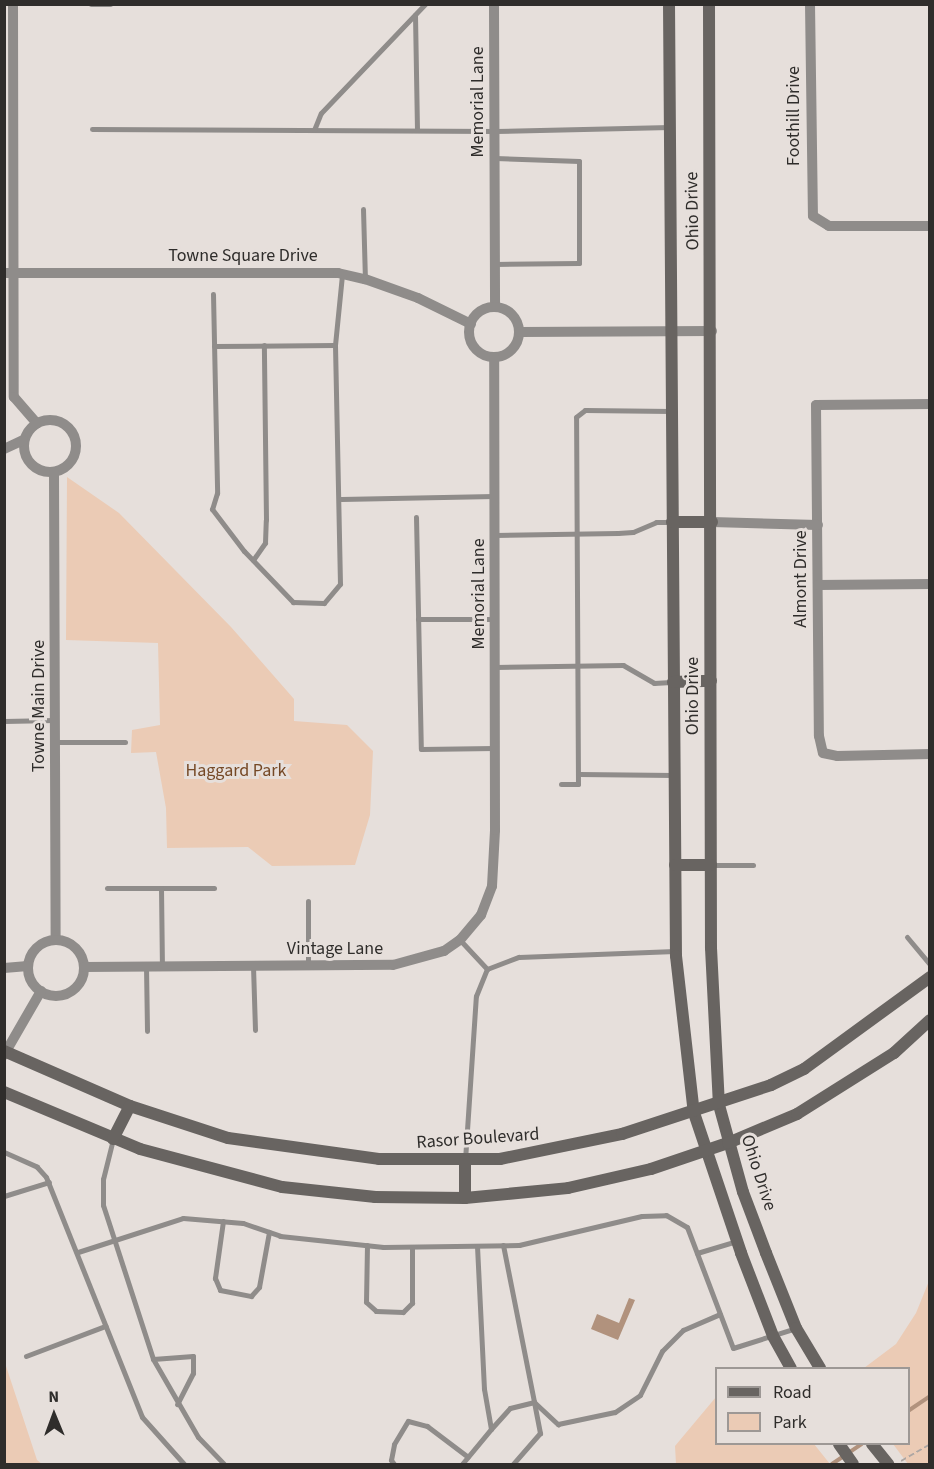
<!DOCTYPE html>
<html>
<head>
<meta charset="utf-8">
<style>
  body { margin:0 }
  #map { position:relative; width:934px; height:1469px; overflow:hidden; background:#e6dfdb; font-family:"Source Sans 3",sans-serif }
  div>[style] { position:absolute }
  .green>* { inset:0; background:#ebcbb5 }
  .water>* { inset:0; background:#b1927d }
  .stream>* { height:4px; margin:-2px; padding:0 2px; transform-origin:2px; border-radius:2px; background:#b1927d }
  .path>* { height:2px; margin-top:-1px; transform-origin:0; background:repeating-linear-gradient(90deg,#aca6a3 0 6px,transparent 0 9px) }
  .lane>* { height:5px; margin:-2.5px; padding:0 2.5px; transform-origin:2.5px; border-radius:2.5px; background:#8f8c8a }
  .street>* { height:10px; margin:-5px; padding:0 5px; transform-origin:5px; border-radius:5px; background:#8f8c8a }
  .street>.ring { margin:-5px; padding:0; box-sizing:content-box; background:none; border:10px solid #8f8c8a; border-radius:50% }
  .secondary>* { height:12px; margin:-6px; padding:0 6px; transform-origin:6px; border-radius:6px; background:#686461 }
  span { translate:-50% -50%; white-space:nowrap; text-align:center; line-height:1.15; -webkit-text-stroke:6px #e6dfdb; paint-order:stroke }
  .street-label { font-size:18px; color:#2f2d2b }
  .park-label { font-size:18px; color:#754825 }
  .frame { position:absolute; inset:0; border:6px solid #2f2d2b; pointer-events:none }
  .legend { position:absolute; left:715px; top:1367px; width:195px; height:78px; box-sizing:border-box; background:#e6dfdb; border:2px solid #9d9895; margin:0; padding:8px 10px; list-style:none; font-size:18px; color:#2f2d2b }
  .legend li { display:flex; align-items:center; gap:12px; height:30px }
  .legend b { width:30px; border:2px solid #9d9895 }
  .north { position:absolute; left:24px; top:1385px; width:60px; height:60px; -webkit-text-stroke:4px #e6dfdb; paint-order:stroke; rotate:359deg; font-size:16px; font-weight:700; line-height:24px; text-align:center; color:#2f2d2b }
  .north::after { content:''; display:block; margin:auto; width:21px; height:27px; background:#2f2d2b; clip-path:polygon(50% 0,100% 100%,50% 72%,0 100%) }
</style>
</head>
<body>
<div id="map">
  <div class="green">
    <i style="clip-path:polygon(67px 477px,119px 513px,231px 627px,294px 699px,294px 721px,347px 725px,373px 751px,370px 815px,355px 865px,272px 866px,248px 847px,167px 848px,166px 808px,156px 752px,131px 753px,132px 730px,160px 725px,158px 643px,66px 640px)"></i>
    <i style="clip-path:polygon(929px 1281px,929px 1464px,908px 1464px,893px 1444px,908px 1444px,908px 1368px,864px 1368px,896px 1344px,916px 1313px)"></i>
    <i style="clip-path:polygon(5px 1363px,37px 1460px,42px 1464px,5px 1464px)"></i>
    <i style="clip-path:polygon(716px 1397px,716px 1444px,814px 1444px,830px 1464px,676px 1464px,675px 1446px)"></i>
  </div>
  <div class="water">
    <i style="clip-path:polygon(629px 1298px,635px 1300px,618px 1340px,591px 1329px,597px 1314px,619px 1323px)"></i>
  </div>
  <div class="stream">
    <i style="left:908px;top:1411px;width:27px;rotate:-34deg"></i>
    <i style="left:832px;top:1464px;width:36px;rotate:-34deg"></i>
  </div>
  <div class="path">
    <i style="left:901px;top:1461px;width:34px;rotate:-30deg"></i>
  </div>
  <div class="lane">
    <i style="left:91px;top:4px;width:19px"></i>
    <i style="left:415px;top:15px;width:115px;rotate:89deg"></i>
    <i style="left:92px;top:129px;width:403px;rotate:0.3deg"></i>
    <i style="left:495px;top:131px;width:175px;rotate:-1.3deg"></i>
    <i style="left:314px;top:130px;width:18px;rotate:-68deg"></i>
    <i style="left:321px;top:113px;width:151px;rotate:-46.3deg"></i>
    <i style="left:495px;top:158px;width:84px;rotate:2deg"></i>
    <i style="left:579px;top:161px;width:102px;rotate:90deg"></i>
    <i style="left:579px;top:263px;width:84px;rotate:179.3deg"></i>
    <i style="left:363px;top:209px;width:70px;rotate:88.4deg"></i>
    <i style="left:213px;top:294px;width:199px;rotate:88.8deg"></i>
    <i style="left:217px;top:493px;width:17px;rotate:107deg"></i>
    <i style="left:212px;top:509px;width:53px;rotate:52.7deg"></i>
    <i style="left:244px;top:551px;width:71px;rotate:46.1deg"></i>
    <i style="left:293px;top:602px;width:31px;rotate:2deg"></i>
    <i style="left:324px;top:603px;width:25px;rotate:-50deg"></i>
    <i style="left:340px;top:584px;width:239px;rotate:-91.2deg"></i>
    <i style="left:335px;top:345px;width:70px;rotate:-84.3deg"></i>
    <i style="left:214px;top:346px;width:121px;rotate:-0.5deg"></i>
    <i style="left:341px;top:499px;width:153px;rotate:-1.1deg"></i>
    <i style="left:416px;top:517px;width:232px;rotate:88.8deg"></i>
    <i style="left:421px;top:749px;width:73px;rotate:-0.8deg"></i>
    <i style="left:495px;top:535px;width:123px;rotate:-0.9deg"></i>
    <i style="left:618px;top:533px;width:15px;rotate:-4deg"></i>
    <i style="left:633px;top:532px;width:25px;rotate:-23deg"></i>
    <i style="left:656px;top:522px;width:15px"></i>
    <i style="left:253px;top:560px;width:21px;rotate:-55deg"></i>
    <i style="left:265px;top:543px;width:23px;rotate:-88deg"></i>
    <i style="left:266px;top:520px;width:175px;rotate:-90.7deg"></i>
    <i style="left:418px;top:619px;width:76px"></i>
    <i style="left:495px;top:667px;width:128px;rotate:-0.9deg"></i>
    <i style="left:623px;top:665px;width:36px;rotate:30deg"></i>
    <i style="left:654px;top:683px;width:17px;rotate:-3deg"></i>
    <i style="left:4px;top:721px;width:51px;rotate:-1.1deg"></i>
    <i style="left:54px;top:742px;width:71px"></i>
    <i style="left:579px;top:774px;width:94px;rotate:0.6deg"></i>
    <i style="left:561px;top:784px;width:17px"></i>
    <i style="left:578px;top:784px;width:367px;rotate:-90.3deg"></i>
    <i style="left:576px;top:417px;width:11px;rotate:-38deg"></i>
    <i style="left:585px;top:410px;width:86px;rotate:0.7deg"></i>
    <i style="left:711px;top:865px;width:42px"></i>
    <i style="left:107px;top:888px;width:107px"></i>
    <i style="left:161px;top:888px;width:78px;rotate:89.3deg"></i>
    <i style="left:907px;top:937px;width:35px;rotate:50deg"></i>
    <i style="left:460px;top:940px;width:40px;rotate:47deg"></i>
    <i style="left:308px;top:965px;width:64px;rotate:-90deg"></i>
    <i style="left:146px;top:966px;width:65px;rotate:89.1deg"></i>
    <i style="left:253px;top:966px;width:64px;rotate:88.2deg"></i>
    <i style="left:113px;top:1139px;width:41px;rotate:104deg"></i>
    <i style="left:103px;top:1179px;width:26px;rotate:90deg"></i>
    <i style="left:103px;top:1205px;width:162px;rotate:72deg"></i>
    <i style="left:153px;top:1359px;width:90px;rotate:60deg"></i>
    <i style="left:198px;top:1437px;width:37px;rotate:46deg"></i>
    <i style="left:4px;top:1152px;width:36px;rotate:24deg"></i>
    <i style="left:37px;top:1167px;width:13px;rotate:48deg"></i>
    <i style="left:46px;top:1177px;width:258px;rotate:68.2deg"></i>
    <i style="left:142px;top:1417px;width:63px;rotate:48.2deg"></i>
    <i style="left:465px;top:1160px;width:164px;rotate:-86.2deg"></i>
    <i style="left:476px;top:996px;width:29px;rotate:-68deg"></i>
    <i style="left:487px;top:969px;width:34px;rotate:-21deg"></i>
    <i style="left:519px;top:957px;width:156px;rotate:-2.2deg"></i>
    <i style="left:4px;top:1196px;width:47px;rotate:-17.3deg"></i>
    <i style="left:223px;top:1221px;width:58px;rotate:98deg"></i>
    <i style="left:215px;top:1278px;width:13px;rotate:67deg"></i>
    <i style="left:220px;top:1290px;width:32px;rotate:11deg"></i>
    <i style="left:251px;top:1296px;width:12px;rotate:-48deg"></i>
    <i style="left:259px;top:1287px;width:56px;rotate:-79.7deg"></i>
    <i style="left:367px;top:1245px;width:57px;rotate:91deg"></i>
    <i style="left:366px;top:1302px;width:13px;rotate:42deg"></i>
    <i style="left:376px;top:1311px;width:27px;rotate:2deg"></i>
    <i style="left:403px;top:1312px;width:13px;rotate:-45deg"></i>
    <i style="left:412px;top:1303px;width:56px;rotate:-90deg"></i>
    <i style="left:503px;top:1245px;width:160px;rotate:78.8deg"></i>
    <i style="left:534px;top:1402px;width:33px;rotate:43deg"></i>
    <i style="left:558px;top:1424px;width:58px;rotate:-11.9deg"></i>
    <i style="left:615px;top:1412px;width:30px;rotate:-34deg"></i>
    <i style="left:640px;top:1395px;width:49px;rotate:-63.4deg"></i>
    <i style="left:662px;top:1351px;width:30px;rotate:-45deg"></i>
    <i style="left:683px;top:1330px;width:40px;rotate:-23.4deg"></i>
    <i style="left:78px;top:1252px;width:110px;rotate:-17.9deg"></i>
    <i style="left:183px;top:1218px;width:60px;rotate:4.8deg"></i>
    <i style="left:243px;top:1223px;width:39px;rotate:19deg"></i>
    <i style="left:280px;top:1236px;width:104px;rotate:6.1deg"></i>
    <i style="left:383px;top:1247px;width:136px;rotate:-0.8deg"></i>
    <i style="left:519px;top:1245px;width:126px;rotate:-13.3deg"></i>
    <i style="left:642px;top:1216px;width:24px;rotate:-2deg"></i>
    <i style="left:666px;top:1215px;width:24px;rotate:30deg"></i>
    <i style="left:687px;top:1227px;width:129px;rotate:69.2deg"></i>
    <i style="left:733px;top:1348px;width:66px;rotate:-17.6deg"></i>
    <i style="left:697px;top:1253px;width:42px;rotate:-16.7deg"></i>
    <i style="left:26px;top:1356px;width:85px;rotate:-20.8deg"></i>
    <i style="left:153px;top:1359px;width:40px;rotate:-4.3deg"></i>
    <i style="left:193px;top:1356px;width:17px;rotate:90deg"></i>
    <i style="left:193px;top:1373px;width:35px;rotate:117deg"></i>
    <i style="left:491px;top:1429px;width:28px;rotate:-48deg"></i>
    <i style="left:510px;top:1408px;width:25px;rotate:-14deg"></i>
    <i style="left:534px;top:1402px;width:32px;rotate:79deg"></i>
    <i style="left:540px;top:1433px;width:41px;rotate:131.1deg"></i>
    <i style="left:394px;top:1464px;width:5px;rotate:-127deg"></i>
    <i style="left:391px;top:1460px;width:16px;rotate:-79deg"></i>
    <i style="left:394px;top:1444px;width:27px;rotate:-59deg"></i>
    <i style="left:408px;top:1421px;width:20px;rotate:15deg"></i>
    <i style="left:427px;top:1426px;width:51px;rotate:37.1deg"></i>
    <i style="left:462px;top:1464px;width:45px;rotate:-50.4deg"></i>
    <i style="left:491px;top:1429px;width:41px;rotate:-99.9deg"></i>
    <i style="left:484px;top:1389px;width:143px;rotate:-92.8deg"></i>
  </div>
  <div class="street">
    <i style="left:13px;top:4px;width:393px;rotate:89.9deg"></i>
    <i style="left:14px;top:397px;width:35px;rotate:49deg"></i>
    <i style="left:494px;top:4px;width:303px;rotate:89.8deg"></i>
    <i style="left:810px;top:4px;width:212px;rotate:89.2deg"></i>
    <i style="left:813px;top:216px;width:19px;rotate:32deg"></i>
    <i style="left:829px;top:226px;width:101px"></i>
    <i style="left:4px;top:273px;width:334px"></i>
    <i style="left:338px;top:273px;width:28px;rotate:13deg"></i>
    <i style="left:365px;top:279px;width:56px;rotate:19.7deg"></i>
    <i style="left:418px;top:298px;width:59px;rotate:26.1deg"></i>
    <i class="ring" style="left:469px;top:307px;width:40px;height:40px"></i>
    <i style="left:520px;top:332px;width:192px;rotate:-0.3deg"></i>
    <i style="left:930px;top:404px;width:114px;rotate:179.5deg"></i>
    <i style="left:816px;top:405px;width:331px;rotate:89.5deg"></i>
    <i style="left:819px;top:736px;width:17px;rotate:77deg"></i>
    <i style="left:823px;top:753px;width:14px;rotate:12deg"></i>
    <i style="left:837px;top:756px;width:93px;rotate:-1.2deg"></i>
    <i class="ring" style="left:24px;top:420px;width:42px;height:42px"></i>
    <i style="left:4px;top:449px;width:21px;rotate:-25deg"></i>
    <i style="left:54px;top:472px;width:468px;rotate:89.8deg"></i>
    <i style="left:712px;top:522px;width:106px;rotate:1.6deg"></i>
    <i style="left:818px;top:585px;width:112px;rotate:-0.5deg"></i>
    <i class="ring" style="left:28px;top:940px;width:46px;height:46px"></i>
    <i style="left:84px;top:967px;width:309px;rotate:-0.4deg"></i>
    <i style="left:393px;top:965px;width:53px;rotate:-15.4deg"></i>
    <i style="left:444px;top:951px;width:19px;rotate:-35deg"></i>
    <i style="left:460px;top:940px;width:33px;rotate:-50deg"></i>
    <i style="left:481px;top:915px;width:31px;rotate:-69deg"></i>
    <i style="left:492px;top:886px;width:56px;rotate:-86.9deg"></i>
    <i style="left:495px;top:830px;width:473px;rotate:-90.1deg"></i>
    <i style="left:4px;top:968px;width:24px;rotate:-5deg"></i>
    <i style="left:4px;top:1055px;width:74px;rotate:-60deg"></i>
  </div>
  <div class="secondary">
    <i style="left:669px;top:4px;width:952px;rotate:89.58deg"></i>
    <i style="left:676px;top:956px;width:158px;rotate:83.5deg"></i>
    <i style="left:694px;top:1113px;width:148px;rotate:71.4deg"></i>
    <i style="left:741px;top:1253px;width:89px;rotate:68.9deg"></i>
    <i style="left:773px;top:1336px;width:37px;rotate:61deg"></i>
    <i style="left:709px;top:4px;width:944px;rotate:89.88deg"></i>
    <i style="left:711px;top:948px;width:157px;rotate:87.1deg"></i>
    <i style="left:719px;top:1105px;width:90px;rotate:74.6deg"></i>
    <i style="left:743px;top:1192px;width:65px;rotate:69.3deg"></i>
    <i style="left:766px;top:1253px;width:81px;rotate:68.2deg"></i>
    <i style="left:796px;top:1328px;width:47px;rotate:59deg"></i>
    <i style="left:672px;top:522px;width:40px"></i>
    <i style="left:673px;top:682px;width:38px;rotate:-2deg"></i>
    <i style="left:675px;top:865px;width:36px"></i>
    <i style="left:4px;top:1051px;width:137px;rotate:23.6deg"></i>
    <i style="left:130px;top:1106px;width:103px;rotate:18.1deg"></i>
    <i style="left:228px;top:1138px;width:152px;rotate:7.9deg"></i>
    <i style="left:379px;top:1159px;width:121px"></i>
    <i style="left:500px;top:1159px;width:125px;rotate:-11.6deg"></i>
    <i style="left:622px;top:1134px;width:157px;rotate:-18.2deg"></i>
    <i style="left:771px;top:1085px;width:37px;rotate:-26deg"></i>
    <i style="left:804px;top:1069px;width:156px;rotate:-36.1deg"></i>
    <i style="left:4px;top:1092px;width:147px;rotate:22.7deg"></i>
    <i style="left:140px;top:1149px;width:147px;rotate:15deg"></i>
    <i style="left:282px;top:1187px;width:94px;rotate:6.1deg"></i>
    <i style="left:375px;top:1197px;width:90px;rotate:0.6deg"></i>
    <i style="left:465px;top:1198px;width:103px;rotate:-5.5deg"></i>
    <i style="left:568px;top:1188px;width:85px;rotate:-12.9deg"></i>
    <i style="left:651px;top:1169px;width:81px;rotate:-18.7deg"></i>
    <i style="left:728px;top:1143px;width:75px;rotate:-22.8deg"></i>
    <i style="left:797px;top:1114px;width:115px;rotate:-32.2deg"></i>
    <i style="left:894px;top:1053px;width:49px;rotate:-42.5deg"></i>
    <i style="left:113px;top:1139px;width:37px;rotate:-63deg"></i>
    <i style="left:465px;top:1161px;width:37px;rotate:90deg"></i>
    <i style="left:839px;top:1444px;width:24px;rotate:55deg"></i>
    <i style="left:872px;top:1444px;width:26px;rotate:51deg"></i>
  </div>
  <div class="street-label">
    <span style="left:478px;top:102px;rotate:-90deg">Memorial Lane</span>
    <span style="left:794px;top:116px;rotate:-90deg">Foothill Drive</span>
    <span style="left:693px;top:211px;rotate:-91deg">Ohio Drive</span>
    <span style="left:243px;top:256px">Towne Square Drive</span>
    <span style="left:801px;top:579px;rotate:-90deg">Almont Drive</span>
    <span style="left:479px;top:594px;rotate:-90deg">Memorial Lane</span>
    <span style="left:693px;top:696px;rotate:-90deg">Ohio Drive</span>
    <span style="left:39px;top:706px;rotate:-90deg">Towne Main Drive</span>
    <span style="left:335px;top:949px">Vintage Lane</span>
    <span style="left:478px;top:1139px;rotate:-4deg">Rasor Boulevard</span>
    <span style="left:758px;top:1173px;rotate:72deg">Ohio Drive</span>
  </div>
  <div class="park-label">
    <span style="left:236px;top:771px">Haggard Park</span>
  </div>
  <div class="frame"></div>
  <ul class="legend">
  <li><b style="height:8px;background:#686461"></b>Road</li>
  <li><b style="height:16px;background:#ebcbb5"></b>Park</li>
  </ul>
  <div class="north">N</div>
</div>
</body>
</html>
